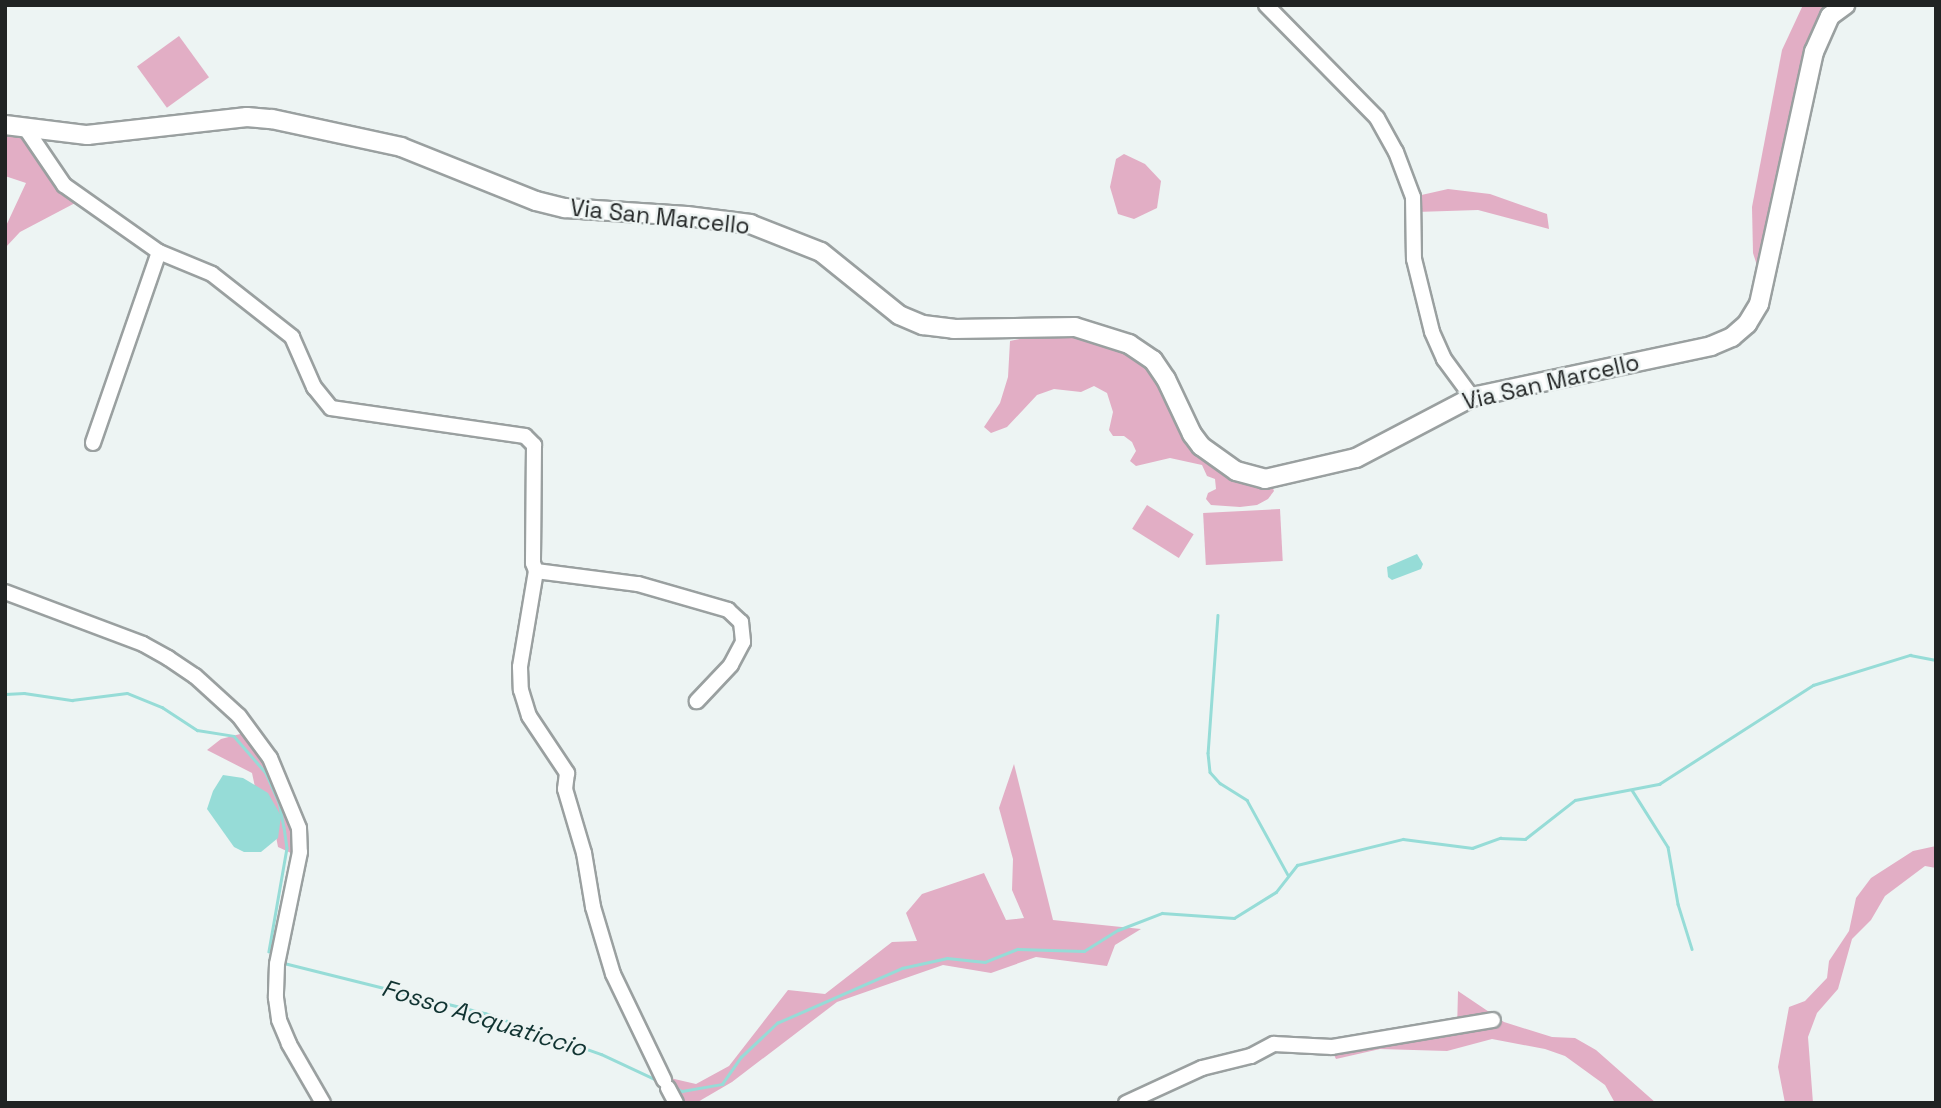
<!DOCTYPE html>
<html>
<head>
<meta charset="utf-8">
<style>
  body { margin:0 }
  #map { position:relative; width:1941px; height:1108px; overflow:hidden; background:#edf4f3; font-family:"Space Grotesk",sans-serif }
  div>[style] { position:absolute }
  .green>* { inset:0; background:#e2aec5; transform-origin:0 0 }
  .water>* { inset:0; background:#96dcd7 }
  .stream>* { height:2.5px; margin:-1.25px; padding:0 1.25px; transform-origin:1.25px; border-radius:1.25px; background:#96dcd7 }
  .roads { filter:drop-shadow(2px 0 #9aa0a0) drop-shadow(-2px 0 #9aa0a0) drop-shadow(0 2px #9aa0a0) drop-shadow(0 -2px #9aa0a0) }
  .minor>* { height:14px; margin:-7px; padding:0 7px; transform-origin:7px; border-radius:7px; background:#fff }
  .major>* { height:18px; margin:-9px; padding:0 9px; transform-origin:9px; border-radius:9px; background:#fff }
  span { translate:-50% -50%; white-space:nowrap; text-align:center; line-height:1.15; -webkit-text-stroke:5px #edf4f3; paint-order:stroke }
  .street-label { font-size:23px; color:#202323 }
  .water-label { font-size:24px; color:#103331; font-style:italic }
  .frame { position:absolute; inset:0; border:7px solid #202323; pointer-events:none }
</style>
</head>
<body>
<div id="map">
  <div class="green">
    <i style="clip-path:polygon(1803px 5px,1832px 5px,1761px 278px,1753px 253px,1752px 207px,1782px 50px)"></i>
    <i style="left:179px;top:36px;width:51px;height:52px;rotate:54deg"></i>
    <i style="clip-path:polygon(5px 133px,27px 135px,77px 202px,20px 232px,5px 248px,5px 228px,26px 183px,5px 176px)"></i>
    <i style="clip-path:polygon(1124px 154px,1145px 164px,1161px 181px,1157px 208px,1134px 219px,1118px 214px,1110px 187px,1116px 159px)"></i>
    <i style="clip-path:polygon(1448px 189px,1490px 194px,1547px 214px,1549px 229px,1478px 210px,1416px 212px,1417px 196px)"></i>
    <i style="clip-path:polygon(1047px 333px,1116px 342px,1158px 372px,1186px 432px,1271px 484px,1274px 491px,1268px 499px,1257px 505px,1240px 507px,1211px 505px,1206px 499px,1208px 493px,1216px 489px,1215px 479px,1207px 476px,1202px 465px,1170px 458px,1136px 466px,1130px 461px,1136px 451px,1132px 442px,1124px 436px,1113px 436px,1109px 430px,1113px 412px,1107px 393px,1094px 386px,1081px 392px,1054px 389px,1037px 395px,1007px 427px,991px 433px,984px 427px,1000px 403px,1008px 377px,1010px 341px)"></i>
    <i style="left:1147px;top:505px;width:55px;height:28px;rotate:32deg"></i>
    <i style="left:1280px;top:509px;width:52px;height:77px;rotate:87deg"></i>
    <i style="clip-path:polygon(244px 733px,267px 758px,295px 835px,291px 853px,278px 847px,274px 826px,255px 787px,252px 773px,207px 750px,221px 739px)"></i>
    <i style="clip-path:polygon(1014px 764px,1053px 920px,1141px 929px,1115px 945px,1107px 966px,1036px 957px,991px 973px,943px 965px,837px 1002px,732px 1082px,696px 1103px,684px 1103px,670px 1078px,696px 1084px,729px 1066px,788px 990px,825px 994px,892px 942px,917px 941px,906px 913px,922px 894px,984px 873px,1006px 920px,1024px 918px,1012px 890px,1013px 859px,999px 808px)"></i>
    <i style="clip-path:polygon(1936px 846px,1936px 868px,1925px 866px,1885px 896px,1871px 920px,1852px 939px,1838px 989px,1817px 1013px,1808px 1037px,1813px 1103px,1785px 1103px,1778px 1067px,1789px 1007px,1805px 1001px,1827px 978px,1829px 961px,1849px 931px,1856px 898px,1871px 878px,1913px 851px)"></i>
    <i style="clip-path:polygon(1458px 991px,1504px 1022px,1552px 1037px,1575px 1038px,1596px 1050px,1656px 1103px,1615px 1103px,1605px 1085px,1565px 1056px,1545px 1049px,1492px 1039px,1447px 1051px,1380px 1049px,1336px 1059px,1332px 1051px,1457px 1031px)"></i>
  </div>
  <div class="water">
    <i style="clip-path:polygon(1417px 554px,1423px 564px,1421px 569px,1392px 580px,1388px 577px,1387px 567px)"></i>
    <i style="clip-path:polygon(223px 775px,243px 778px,268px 793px,281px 816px,278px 838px,261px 852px,244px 852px,234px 847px,207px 809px,213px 791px)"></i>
  </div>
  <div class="stream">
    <i style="left:1218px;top:615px;width:138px;rotate:94.1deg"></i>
    <i style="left:1208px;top:753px;width:19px;rotate:84deg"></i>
    <i style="left:1210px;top:772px;width:15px;rotate:48deg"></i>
    <i style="left:1220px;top:783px;width:32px;rotate:32deg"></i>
    <i style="left:1247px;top:800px;width:85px;rotate:61.3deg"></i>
    <i style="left:5px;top:694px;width:19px;rotate:-3deg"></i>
    <i style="left:24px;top:693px;width:49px;rotate:8.3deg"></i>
    <i style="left:72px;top:700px;width:55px;rotate:-7.3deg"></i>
    <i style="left:127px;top:693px;width:38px;rotate:22deg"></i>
    <i style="left:162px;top:707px;width:42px;rotate:33.3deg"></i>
    <i style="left:197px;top:730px;width:37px;rotate:9deg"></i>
    <i style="left:234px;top:736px;width:49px;rotate:49.1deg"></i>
    <i style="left:266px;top:773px;width:32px;rotate:66deg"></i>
    <i style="left:279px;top:802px;width:25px;rotate:79deg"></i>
    <i style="left:284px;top:827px;width:21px;rotate:82deg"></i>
    <i style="left:287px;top:848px;width:105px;rotate:99.9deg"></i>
    <i style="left:1632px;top:790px;width:67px;rotate:57.7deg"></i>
    <i style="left:1668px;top:847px;width:58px;rotate:80deg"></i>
    <i style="left:1678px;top:904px;width:47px;rotate:72.7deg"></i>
    <i style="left:284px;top:963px;width:207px;rotate:14deg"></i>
    <i style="left:485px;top:1013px;width:123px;rotate:19.5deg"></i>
    <i style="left:601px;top:1054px;width:62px;rotate:24.9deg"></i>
    <i style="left:675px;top:1088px;width:8px;rotate:23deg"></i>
    <i style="left:682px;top:1091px;width:41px;rotate:-9.9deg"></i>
    <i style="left:722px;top:1084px;width:33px;rotate:-55deg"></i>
    <i style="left:741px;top:1057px;width:50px;rotate:-43.4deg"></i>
    <i style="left:777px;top:1023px;width:137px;rotate:-23.7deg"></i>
    <i style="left:902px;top:968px;width:46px;rotate:-12.5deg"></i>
    <i style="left:947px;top:958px;width:38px;rotate:6deg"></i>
    <i style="left:985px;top:962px;width:35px;rotate:-22deg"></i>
    <i style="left:1018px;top:949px;width:66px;rotate:1.7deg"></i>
    <i style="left:1084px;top:951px;width:40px;rotate:-32deg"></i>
    <i style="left:1118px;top:930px;width:47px;rotate:-21.1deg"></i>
    <i style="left:1162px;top:913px;width:72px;rotate:4deg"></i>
    <i style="left:1234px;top:918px;width:49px;rotate:-31.8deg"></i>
    <i style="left:1276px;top:892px;width:34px;rotate:-52deg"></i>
    <i style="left:1297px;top:865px;width:109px;rotate:-13.8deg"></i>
    <i style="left:1403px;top:839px;width:70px;rotate:7.4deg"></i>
    <i style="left:1472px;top:848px;width:30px;rotate:-20deg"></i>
    <i style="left:1500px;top:838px;width:25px;rotate:2deg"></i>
    <i style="left:1525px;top:839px;width:63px;rotate:-38deg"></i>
    <i style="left:1575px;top:800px;width:86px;rotate:-10.8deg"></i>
    <i style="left:1659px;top:784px;width:183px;rotate:-32.7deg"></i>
    <i style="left:1813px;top:685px;width:102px;rotate:-17.2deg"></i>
    <i style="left:1910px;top:655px;width:26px;rotate:11deg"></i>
  </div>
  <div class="roads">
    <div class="minor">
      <i style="left:1266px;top:5px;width:158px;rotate:45.5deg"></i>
      <i style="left:1377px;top:118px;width:39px;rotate:61deg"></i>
      <i style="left:1396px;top:152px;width:48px;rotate:69.3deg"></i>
      <i style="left:1413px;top:197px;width:62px;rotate:89.1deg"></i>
      <i style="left:1414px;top:259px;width:75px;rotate:76.1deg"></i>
      <i style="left:1432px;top:332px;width:30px;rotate:66deg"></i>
      <i style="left:1444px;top:359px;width:47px;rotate:53.6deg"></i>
      <i style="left:26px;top:129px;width:68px;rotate:55.8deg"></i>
      <i style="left:64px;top:185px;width:116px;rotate:35.2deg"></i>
      <i style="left:159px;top:252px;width:202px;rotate:109.1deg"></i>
      <i style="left:159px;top:252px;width:57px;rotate:22.5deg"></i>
      <i style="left:212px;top:274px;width:102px;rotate:38.2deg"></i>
      <i style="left:292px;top:337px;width:55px;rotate:66.3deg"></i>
      <i style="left:314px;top:387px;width:27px;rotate:51deg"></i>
      <i style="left:331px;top:408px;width:196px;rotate:8.2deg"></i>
      <i style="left:525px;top:436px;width:13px;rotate:45deg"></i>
      <i style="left:534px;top:445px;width:118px;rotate:90.5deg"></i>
      <i style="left:533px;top:563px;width:9px;rotate:69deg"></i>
      <i style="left:536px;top:571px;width:103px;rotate:7.3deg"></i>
      <i style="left:638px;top:584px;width:94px;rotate:16.1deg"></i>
      <i style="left:728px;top:610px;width:18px;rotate:43deg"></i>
      <i style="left:741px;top:622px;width:20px;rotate:84deg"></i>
      <i style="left:743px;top:642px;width:26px;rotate:118deg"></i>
      <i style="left:731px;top:665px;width:50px;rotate:133.4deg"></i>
      <i style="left:536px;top:571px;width:97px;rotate:99.5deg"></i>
      <i style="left:520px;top:667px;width:23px;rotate:88deg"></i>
      <i style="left:521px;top:690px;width:27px;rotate:73deg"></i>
      <i style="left:529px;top:716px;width:69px;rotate:56.3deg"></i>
      <i style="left:567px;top:773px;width:16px;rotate:97deg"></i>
      <i style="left:565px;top:789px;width:67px;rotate:73.5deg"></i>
      <i style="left:584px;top:853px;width:55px;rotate:80.5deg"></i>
      <i style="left:593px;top:907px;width:70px;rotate:73.4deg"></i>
      <i style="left:613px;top:974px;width:118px;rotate:64.3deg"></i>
      <i style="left:5px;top:592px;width:147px;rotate:20.6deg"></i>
      <i style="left:143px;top:644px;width:29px;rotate:29deg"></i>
      <i style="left:168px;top:658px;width:32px;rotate:34deg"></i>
      <i style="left:195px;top:676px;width:59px;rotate:42.3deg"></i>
      <i style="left:239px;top:716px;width:52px;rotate:53.6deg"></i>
      <i style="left:270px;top:758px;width:76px;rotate:67.5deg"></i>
      <i style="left:299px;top:828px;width:24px;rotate:88deg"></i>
      <i style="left:300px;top:852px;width:114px;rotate:101.6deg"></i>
      <i style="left:277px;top:964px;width:34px;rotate:92deg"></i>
      <i style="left:276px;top:998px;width:22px;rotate:82deg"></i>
      <i style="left:279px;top:1020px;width:26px;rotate:67deg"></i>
      <i style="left:289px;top:1044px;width:68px;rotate:60deg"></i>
      <i style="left:668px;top:1088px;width:17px;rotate:62deg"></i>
      <i style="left:1126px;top:1103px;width:84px;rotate:-24.7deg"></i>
      <i style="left:1202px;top:1068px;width:50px;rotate:-13.8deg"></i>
      <i style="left:1251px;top:1056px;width:26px;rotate:-28deg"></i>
      <i style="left:1274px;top:1044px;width:58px;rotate:3deg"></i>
      <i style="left:1332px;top:1047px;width:163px;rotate:-9.5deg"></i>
    </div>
    <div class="major">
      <i style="left:5px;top:125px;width:83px;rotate:7deg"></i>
      <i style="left:87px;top:135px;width:161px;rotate:-6.4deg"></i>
      <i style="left:247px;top:117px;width:25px;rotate:5deg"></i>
      <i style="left:272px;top:119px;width:132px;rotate:12.2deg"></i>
      <i style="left:401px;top:147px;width:145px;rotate:21.8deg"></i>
      <i style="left:536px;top:201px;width:30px;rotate:14deg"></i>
      <i style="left:565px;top:208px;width:122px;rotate:3.8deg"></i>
      <i style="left:687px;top:216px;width:64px;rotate:7.2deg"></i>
      <i style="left:750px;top:224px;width:76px;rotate:21.5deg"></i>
      <i style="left:821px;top:252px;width:100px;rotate:38.9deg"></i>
      <i style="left:899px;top:315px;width:26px;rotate:23deg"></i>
      <i style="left:923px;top:325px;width:31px;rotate:7deg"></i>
      <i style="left:954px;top:329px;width:121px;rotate:-0.9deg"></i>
      <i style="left:1075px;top:327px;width:57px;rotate:17.5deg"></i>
      <i style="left:1129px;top:344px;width:29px;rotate:34deg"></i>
      <i style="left:1153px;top:360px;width:23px;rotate:56deg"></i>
      <i style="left:1166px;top:379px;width:61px;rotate:64.7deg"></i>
      <i style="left:1192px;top:434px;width:15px;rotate:53deg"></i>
      <i style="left:1201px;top:446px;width:43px;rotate:35.5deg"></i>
      <i style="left:1236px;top:471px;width:30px;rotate:15deg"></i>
      <i style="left:1265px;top:479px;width:93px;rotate:-13deg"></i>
      <i style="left:1356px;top:458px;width:131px;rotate:-27.7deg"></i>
      <i style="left:1472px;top:397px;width:244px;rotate:-12deg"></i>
      <i style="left:1711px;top:346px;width:23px;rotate:-23deg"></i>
      <i style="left:1732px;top:337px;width:20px;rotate:-41deg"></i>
      <i style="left:1747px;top:324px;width:23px;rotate:-59deg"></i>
      <i style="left:1759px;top:304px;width:258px;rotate:-77.7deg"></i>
      <i style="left:1814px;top:52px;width:39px;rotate:-66deg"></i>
      <i style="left:1830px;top:16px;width:19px;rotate:-36deg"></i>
    </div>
  </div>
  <div class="street-label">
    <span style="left:660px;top:217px;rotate:6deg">Via San Marcello</span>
    <span style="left:1551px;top:382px;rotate:-13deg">Via San Marcello</span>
  </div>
  <div class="water-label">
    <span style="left:484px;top:1018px;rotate:17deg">Fosso Acquaticcio</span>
  </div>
  <div class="frame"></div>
</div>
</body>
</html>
